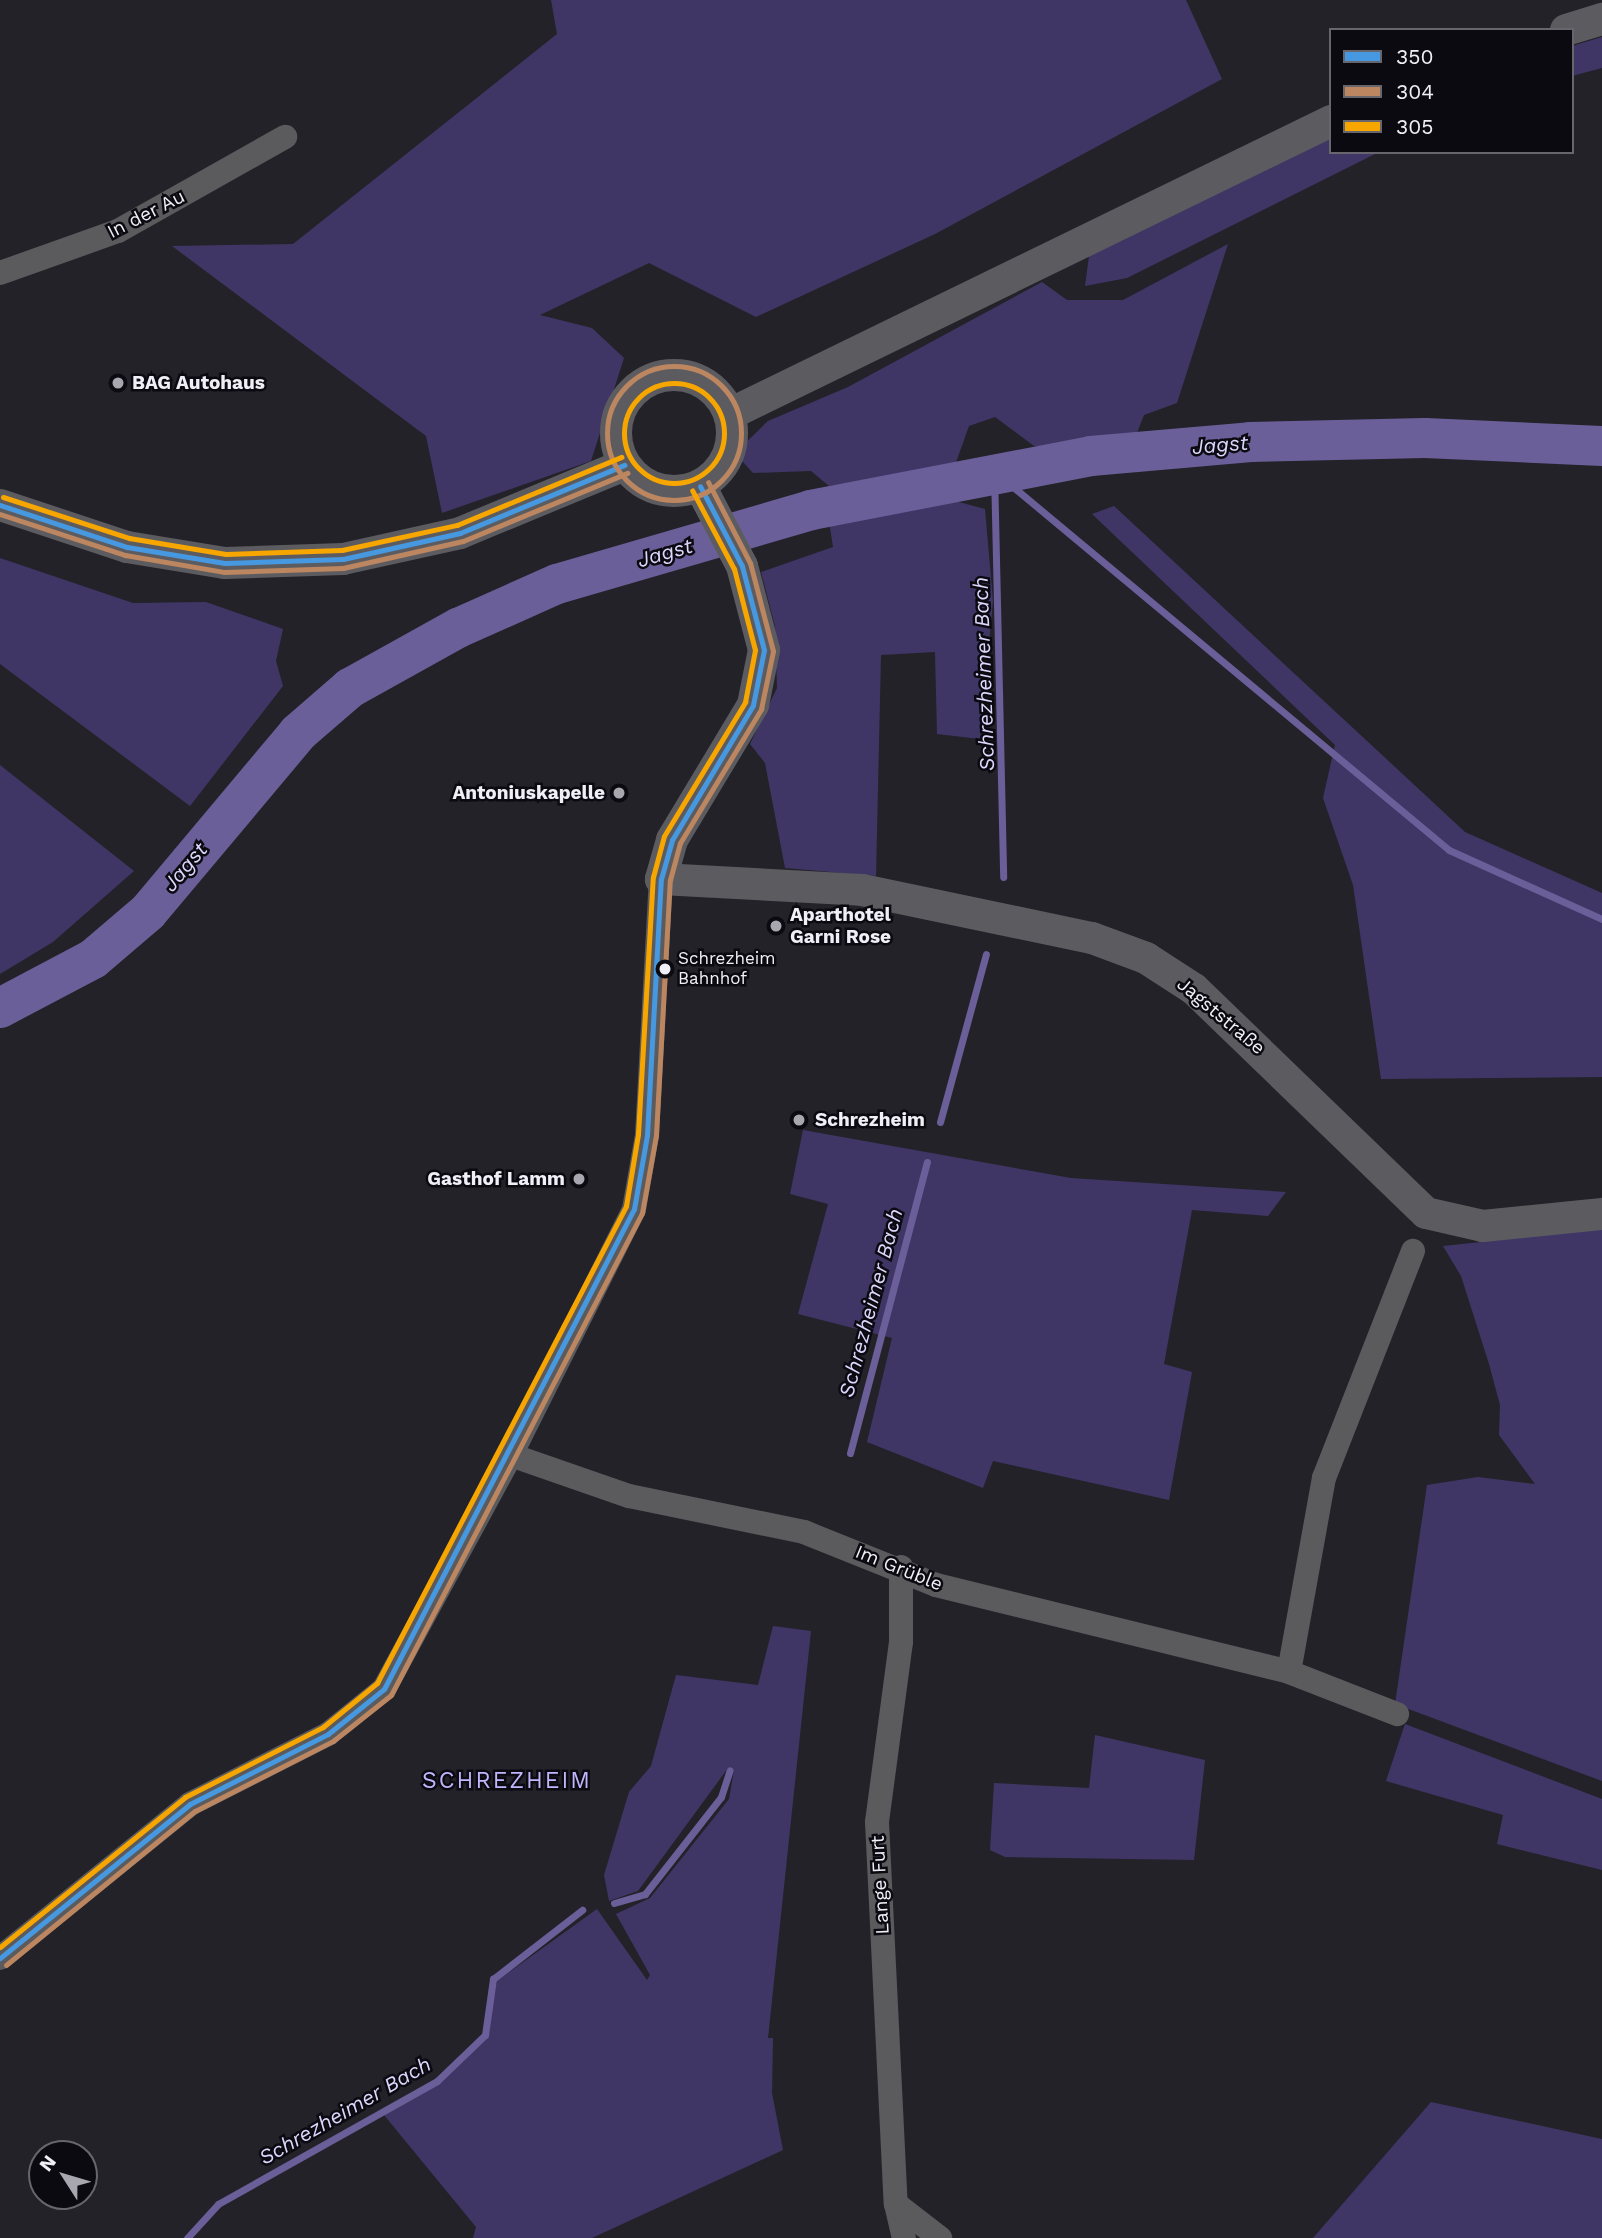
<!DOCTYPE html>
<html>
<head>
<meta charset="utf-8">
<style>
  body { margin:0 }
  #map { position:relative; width:1602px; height:2238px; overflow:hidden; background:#232229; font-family:"Work Sans",sans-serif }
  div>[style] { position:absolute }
  .green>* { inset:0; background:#403666 }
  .water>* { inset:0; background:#6b5f99 }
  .stream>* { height:7px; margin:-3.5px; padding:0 3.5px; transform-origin:3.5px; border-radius:3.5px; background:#6b5f99 }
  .river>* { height:40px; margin:-20px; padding:0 20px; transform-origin:20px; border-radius:20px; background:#6b5f99 }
  .minor>* { height:24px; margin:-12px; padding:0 12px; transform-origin:12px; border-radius:12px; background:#5b5b5e }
  .major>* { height:32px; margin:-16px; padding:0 16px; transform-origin:16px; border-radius:16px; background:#5c5c60 }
  .major>.ring { margin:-16px; padding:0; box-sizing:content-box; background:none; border:32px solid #5c5c60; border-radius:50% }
  .bus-1>* { height:5px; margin:-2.5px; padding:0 2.5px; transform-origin:2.5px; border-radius:2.5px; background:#4699e1 }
  .bus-2>* { height:5px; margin:-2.5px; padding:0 2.5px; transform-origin:2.5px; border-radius:2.5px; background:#bb8660 }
  .bus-2>.ring { margin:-2.5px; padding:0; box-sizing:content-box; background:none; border:5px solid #bb8660; border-radius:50% }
  .bus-3>* { height:5px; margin:-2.5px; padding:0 2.5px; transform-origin:2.5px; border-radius:2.5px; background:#f7a600 }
  .bus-3>.ring { margin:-2.5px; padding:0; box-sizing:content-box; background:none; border:5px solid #f7a600; border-radius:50% }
  .dots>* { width:19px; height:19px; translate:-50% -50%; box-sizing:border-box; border:4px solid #0b0a10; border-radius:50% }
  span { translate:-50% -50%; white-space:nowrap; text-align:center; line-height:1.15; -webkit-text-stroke:5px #0b0a10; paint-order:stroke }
  .bus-label { font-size:17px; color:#f0eff8 }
  .left { translate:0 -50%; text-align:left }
  .street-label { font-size:19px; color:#f0eff8 }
  .poi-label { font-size:19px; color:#f0eff8; font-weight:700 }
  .right { translate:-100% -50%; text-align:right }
  .water-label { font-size:21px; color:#ddd7fd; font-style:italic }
  .quarter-label { font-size:23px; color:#c2b5fd; letter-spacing:2px }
  .legend { position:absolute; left:1329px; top:28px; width:245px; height:126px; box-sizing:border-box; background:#0b0a10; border:2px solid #67666d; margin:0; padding:9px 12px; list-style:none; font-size:21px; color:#f0eff8 }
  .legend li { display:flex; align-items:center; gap:14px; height:35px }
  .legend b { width:35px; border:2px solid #67666d }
  .north { position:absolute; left:28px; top:2140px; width:70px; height:70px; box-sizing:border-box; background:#0b0a10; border:2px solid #67666d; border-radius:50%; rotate:307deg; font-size:19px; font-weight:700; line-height:28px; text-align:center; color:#f0eff8 }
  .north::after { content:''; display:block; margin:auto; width:24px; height:32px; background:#a8a7b0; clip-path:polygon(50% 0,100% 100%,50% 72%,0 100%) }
</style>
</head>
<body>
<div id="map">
  <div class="green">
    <i style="clip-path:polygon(551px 0,1186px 0,1222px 79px,935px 234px,756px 317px,649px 263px,540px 315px,592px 328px,624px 358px,591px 461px,442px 513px,426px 436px,172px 246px,293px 244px,557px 34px)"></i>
    <i style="clip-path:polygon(1602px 37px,1602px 68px,1572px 76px,1572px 46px)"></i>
    <i style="clip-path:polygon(1331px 138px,1331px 152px,1379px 152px,1127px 278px,1085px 286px,1089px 256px)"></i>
    <i style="clip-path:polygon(1228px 244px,1177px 403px,1144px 415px,1131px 448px,1034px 446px,995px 417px,969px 426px,954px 468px,829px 486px,811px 471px,753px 473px,735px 453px,768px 421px,848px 387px,1042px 282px,1067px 300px,1123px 300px)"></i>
    <i style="clip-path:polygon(940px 497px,985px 509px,993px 601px,980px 739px,937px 734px,935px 652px,881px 655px,876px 876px,785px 868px,765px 763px,750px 744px,777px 688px,775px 626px,761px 572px,833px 547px,829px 521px)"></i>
    <i style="clip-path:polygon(1114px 506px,1465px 832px,1602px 893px,1602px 1077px,1381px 1079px,1353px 885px,1323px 798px,1335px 745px,1092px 514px)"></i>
    <i style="clip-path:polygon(0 558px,133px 603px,206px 602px,283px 629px,276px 661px,283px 686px,190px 806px,0 664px)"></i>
    <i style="clip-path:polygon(0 765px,134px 871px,53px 942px,0 974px)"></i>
    <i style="clip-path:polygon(803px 1130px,1071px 1178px,1286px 1192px,1268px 1216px,1192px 1210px,1164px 1364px,1192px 1372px,1169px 1500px,993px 1461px,983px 1488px,867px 1442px,892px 1338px,798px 1314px,828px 1204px,790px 1194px)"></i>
    <i style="clip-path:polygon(1602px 1229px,1602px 1781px,1395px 1704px,1427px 1485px,1478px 1477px,1535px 1484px,1499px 1435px,1500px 1405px,1489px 1364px,1461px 1276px,1443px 1246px)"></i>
    <i style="clip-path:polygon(773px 1626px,811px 1631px,768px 2038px,773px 2038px,772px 2093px,783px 2150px,592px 2238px,473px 2238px,476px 2227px,384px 2115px,437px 2081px,485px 2035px,497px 1981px,597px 1909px,647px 1980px,650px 1975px,616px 1914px,650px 1898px,729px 1799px,734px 1770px,728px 1768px,638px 1891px,609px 1901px,604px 1875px,629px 1792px,651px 1766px,676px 1675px,758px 1685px)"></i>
    <i style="clip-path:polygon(1405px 1724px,1602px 1799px,1602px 1870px,1497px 1844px,1503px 1815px,1386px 1781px)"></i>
    <i style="clip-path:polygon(1095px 1735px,1205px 1760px,1194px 1860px,1005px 1857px,990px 1850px,994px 1783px,1089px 1788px)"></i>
    <i style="clip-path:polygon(1431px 2102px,1602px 2139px,1602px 2238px,1313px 2238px)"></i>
  </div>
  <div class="water">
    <i style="clip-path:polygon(85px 946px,111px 960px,0 1025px,0 994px)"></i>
  </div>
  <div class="stream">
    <i style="left:994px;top:471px;width:592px;rotate:39.79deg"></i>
    <i style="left:1449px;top:850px;width:168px;rotate:24.3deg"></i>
    <i style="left:994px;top:471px;width:406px;rotate:88.7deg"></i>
    <i style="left:940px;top:1122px;width:174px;rotate:-74.7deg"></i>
    <i style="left:850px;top:1453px;width:301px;rotate:-75.2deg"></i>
    <i style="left:614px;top:1903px;width:32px;rotate:-16deg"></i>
    <i style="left:645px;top:1894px;width:123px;rotate:-51.9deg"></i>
    <i style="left:721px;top:1797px;width:28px;rotate:-72deg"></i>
    <i style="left:187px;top:2238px;width:46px;rotate:-47.6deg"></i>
    <i style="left:218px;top:2204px;width:251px;rotate:-29.3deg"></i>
    <i style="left:437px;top:2081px;width:66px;rotate:-43.8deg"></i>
    <i style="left:485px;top:2035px;width:57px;rotate:-81.9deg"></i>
    <i style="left:493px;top:1979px;width:113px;rotate:-37.8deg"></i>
  </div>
  <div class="river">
    <i style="left:0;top:1008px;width:105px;rotate:-27.8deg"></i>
    <i style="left:93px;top:959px;width:72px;rotate:-40.5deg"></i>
    <i style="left:148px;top:912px;width:234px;rotate:-50deg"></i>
    <i style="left:298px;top:733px;width:69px;rotate:-40.9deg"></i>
    <i style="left:350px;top:688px;width:124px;rotate:-29.1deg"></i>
    <i style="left:458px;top:628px;width:108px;rotate:-24deg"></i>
    <i style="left:557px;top:584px;width:265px;rotate:-16.2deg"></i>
    <i style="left:811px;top:510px;width:285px;rotate:-10.9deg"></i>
    <i style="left:1091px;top:456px;width:160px;rotate:-5deg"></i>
    <i style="left:1250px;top:442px;width:175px;rotate:-1.3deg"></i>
    <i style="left:1425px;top:438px;width:177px;rotate:2.6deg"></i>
  </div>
  <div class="minor">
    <i style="left:0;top:273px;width:125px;rotate:-19.6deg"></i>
    <i style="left:118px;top:231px;width:192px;rotate:-29.4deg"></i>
    <i style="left:511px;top:1455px;width:125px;rotate:19.2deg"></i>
    <i style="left:629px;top:1496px;width:179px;rotate:11.6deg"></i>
    <i style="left:804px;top:1532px;width:142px;rotate:21.9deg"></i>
    <i style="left:936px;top:1585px;width:364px;rotate:13.8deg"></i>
    <i style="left:1289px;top:1672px;width:116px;rotate:21.3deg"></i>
    <i style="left:901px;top:1567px;width:75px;rotate:90deg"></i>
    <i style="left:901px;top:1642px;width:182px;rotate:97.6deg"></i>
    <i style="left:877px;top:1822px;width:382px;rotate:87.2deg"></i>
    <i style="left:896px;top:2204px;width:35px;rotate:77deg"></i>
    <i style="left:1289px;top:1672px;width:197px;rotate:-79.8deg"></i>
    <i style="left:1324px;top:1478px;width:244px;rotate:-68.6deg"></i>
    <i style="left:0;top:1958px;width:245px;rotate:-39deg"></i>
    <i style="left:190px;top:1804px;width:155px;rotate:-26.9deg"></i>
    <i style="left:328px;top:1734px;width:72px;rotate:-38.8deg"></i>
    <i style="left:384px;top:1689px;width:266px;rotate:-61.5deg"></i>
    <i style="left:511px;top:1455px;width:275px;rotate:-63.4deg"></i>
    <i style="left:634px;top:1209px;width:75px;rotate:-80deg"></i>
    <i style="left:647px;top:1135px;width:256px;rotate:-86.9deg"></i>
    <i style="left:896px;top:2204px;width:56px;rotate:37.7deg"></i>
  </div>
  <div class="major">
    <i style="left:1566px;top:30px;width:38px;rotate:-17deg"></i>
    <i class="ring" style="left:616px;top:375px;width:84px;height:84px"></i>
    <i style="left:730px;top:414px;width:669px;rotate:-25.99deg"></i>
    <i style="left:700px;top:486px;width:90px;rotate:62.3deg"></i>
    <i style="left:742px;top:566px;width:87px;rotate:75.3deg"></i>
    <i style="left:764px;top:650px;width:56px;rotate:101.3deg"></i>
    <i style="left:753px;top:705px;width:157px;rotate:121deg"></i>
    <i style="left:672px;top:840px;width:41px;rotate:105.8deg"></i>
    <i style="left:661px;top:879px;width:201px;rotate:3.1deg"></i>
    <i style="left:862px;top:890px;width:235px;rotate:11.8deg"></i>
    <i style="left:1092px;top:938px;width:58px;rotate:20.3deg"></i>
    <i style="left:1146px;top:958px;width:57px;rotate:32.9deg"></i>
    <i style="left:1194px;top:989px;width:322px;rotate:44deg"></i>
    <i style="left:1426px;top:1213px;width:58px;rotate:12.8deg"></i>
    <i style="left:1483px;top:1226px;width:120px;rotate:-5.8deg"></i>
    <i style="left:0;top:505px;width:134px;rotate:18.3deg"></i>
    <i style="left:127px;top:547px;width:99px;rotate:9.3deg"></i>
    <i style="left:225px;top:563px;width:118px;rotate:-1.9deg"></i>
    <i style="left:343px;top:559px;width:120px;rotate:-12.5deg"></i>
    <i style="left:460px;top:533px;width:178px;rotate:-22.5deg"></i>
  </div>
  <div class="bus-1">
    <i style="left:0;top:505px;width:134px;rotate:18.3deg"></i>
    <i style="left:127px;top:547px;width:99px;rotate:9.3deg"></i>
    <i style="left:225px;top:563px;width:118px;rotate:-1.9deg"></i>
    <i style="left:343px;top:559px;width:120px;rotate:-12.5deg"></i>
    <i style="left:460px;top:533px;width:178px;rotate:-22.5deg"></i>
    <i style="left:0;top:1958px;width:245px;rotate:-39deg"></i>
    <i style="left:190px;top:1804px;width:155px;rotate:-26.9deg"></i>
    <i style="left:328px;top:1734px;width:72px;rotate:-38.8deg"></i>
    <i style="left:384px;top:1689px;width:541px;rotate:-62.49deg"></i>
    <i style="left:634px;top:1209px;width:75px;rotate:-80deg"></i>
    <i style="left:647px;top:1135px;width:256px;rotate:-86.9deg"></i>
    <i style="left:661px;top:879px;width:41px;rotate:-74.2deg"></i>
    <i style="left:672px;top:840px;width:157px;rotate:-59deg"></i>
    <i style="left:753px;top:705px;width:56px;rotate:-78.7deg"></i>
    <i style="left:764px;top:650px;width:87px;rotate:-104.7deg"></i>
    <i style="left:742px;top:566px;width:90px;rotate:-117.7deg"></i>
  </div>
  <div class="bus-2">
    <i class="ring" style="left:607px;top:366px;width:129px;height:129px"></i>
    <i style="left:0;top:514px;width:132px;rotate:18.2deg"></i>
    <i style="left:125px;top:555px;width:100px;rotate:9.7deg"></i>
    <i style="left:224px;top:572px;width:119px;rotate:-1.9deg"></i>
    <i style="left:343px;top:568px;width:123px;rotate:-12.7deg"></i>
    <i style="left:463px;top:541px;width:178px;rotate:-22.5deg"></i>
    <i style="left:6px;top:1965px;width:244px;rotate:-39.2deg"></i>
    <i style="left:195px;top:1811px;width:155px;rotate:-26.9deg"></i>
    <i style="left:333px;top:1741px;width:74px;rotate:-38.4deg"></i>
    <i style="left:391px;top:1695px;width:543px;rotate:-62.49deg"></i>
    <i style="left:642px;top:1213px;width:79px;rotate:-79.8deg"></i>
    <i style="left:656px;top:1135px;width:255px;rotate:-86.9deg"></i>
    <i style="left:670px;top:880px;width:38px;rotate:-75deg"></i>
    <i style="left:680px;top:843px;width:157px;rotate:-58.8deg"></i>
    <i style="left:761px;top:709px;width:59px;rotate:-78.3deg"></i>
    <i style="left:773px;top:651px;width:91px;rotate:-104.6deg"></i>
    <i style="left:750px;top:563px;width:91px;rotate:-117.4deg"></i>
  </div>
  <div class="bus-3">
    <i class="ring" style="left:624px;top:383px;width:95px;height:95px"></i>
    <i style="left:3px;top:497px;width:133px;rotate:18deg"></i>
    <i style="left:129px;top:538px;width:98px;rotate:9.4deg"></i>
    <i style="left:226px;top:554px;width:116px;rotate:-2deg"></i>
    <i style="left:342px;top:550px;width:118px;rotate:-12.3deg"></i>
    <i style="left:457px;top:525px;width:178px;rotate:-22.5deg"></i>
    <i style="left:0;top:1947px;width:238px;rotate:-39deg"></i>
    <i style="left:185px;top:1797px;width:155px;rotate:-26.9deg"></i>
    <i style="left:323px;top:1727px;width:70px;rotate:-39.2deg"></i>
    <i style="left:377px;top:1683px;width:538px;rotate:-62.43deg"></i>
    <i style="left:626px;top:1206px;width:73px;rotate:-80.5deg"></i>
    <i style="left:638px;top:1134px;width:257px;rotate:-86.7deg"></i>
    <i style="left:653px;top:877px;width:42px;rotate:-75deg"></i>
    <i style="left:664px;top:836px;width:157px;rotate:-58.8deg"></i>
    <i style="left:745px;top:702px;width:53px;rotate:-79.1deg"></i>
    <i style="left:755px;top:650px;width:84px;rotate:-104.5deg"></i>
    <i style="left:734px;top:569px;width:89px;rotate:-118deg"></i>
  </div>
  <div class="dots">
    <i style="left:118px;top:383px;background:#a8a7b0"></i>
    <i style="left:619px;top:793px;background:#a8a7b0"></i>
    <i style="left:776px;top:926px;background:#a8a7b0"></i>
    <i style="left:665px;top:969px;background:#f0eff8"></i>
    <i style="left:799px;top:1120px;background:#a8a7b0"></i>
    <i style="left:579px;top:1179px;background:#a8a7b0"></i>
  </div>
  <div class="bus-label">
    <span class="left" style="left:678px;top:969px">Schrezheim<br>Bahnhof</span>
  </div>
  <div class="street-label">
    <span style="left:146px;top:214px;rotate:-27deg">In der Au</span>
    <span style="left:1221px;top:1016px;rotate:40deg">Jagststraße</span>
    <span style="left:899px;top:1568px;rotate:22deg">Im Grüble</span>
    <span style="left:880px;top:1885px;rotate:-93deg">Lange Furt</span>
  </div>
  <div class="poi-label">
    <span class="left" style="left:132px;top:383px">BAG Autohaus</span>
    <span class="right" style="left:605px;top:793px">Antoniuskapelle</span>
    <span class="left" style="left:790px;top:926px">Aparthotel<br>Garni Rose</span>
    <span class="left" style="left:815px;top:1120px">Schrezheim</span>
    <span class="right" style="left:565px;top:1179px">Gasthof Lamm</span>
  </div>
  <div class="water-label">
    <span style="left:1220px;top:445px;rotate:-5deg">Jagst</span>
    <span style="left:665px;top:553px;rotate:-16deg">Jagst</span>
    <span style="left:984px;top:674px;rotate:-92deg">Schrezheimer Bach</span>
    <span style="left:185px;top:867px;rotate:-50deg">Jagst</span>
    <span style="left:871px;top:1303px;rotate:-75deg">Schrezheimer Bach</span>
    <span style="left:345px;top:2111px;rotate:-30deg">Schrezheimer Bach</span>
  </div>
  <div class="quarter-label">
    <span style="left:507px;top:1781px">SCHREZHEIM</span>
  </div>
  <ul class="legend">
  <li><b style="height:9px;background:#4699e1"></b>350</li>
  <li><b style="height:9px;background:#bb8660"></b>304</li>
  <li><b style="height:9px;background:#f7a600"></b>305</li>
  </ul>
  <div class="north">N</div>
</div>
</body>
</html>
